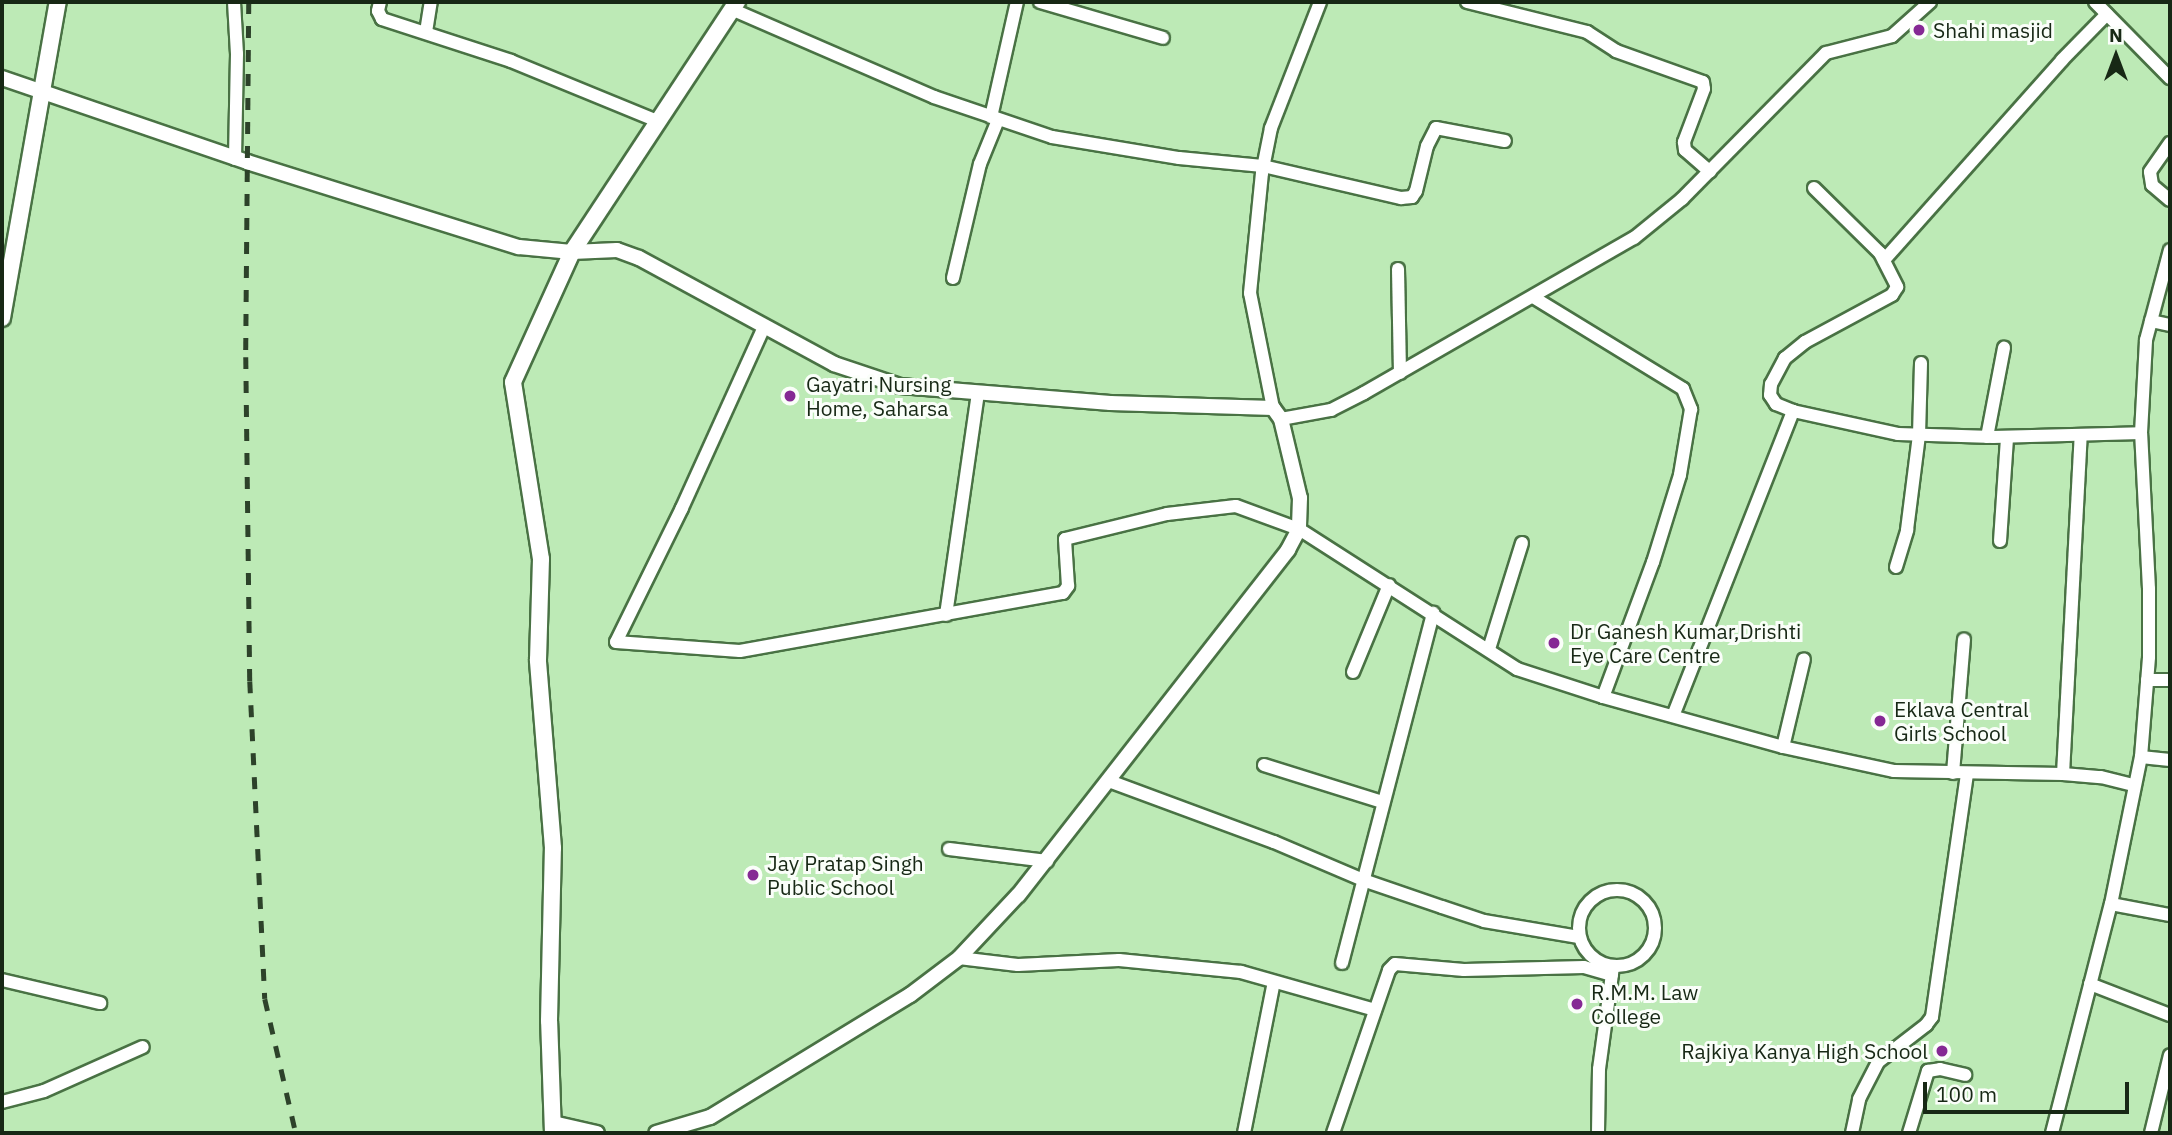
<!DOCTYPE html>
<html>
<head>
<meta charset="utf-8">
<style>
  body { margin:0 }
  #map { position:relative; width:2172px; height:1135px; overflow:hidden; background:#bdeab6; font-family:"IBM Plex Sans",sans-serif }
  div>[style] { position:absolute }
  .roads { filter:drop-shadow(2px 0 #497244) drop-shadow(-2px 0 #497244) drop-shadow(0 2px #497244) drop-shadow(0 -2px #497244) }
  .minor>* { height:12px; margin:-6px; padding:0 6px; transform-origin:6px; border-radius:6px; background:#fff }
  .minor>.ring { margin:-6px; padding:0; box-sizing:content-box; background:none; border:12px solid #fff; border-radius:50% }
  .tertiary>* { height:14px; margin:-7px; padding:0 7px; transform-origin:7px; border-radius:7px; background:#fff }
  .secondary>* { height:16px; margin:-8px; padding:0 8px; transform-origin:8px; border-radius:8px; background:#fff }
  .rail>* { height:4.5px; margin-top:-2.25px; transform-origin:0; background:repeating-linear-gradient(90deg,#2d422a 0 12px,transparent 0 24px) }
  .dots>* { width:19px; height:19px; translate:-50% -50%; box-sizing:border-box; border:4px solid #fafef9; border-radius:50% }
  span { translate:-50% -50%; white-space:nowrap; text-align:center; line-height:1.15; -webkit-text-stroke:6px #fafef9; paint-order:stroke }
  .poi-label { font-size:21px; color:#172815 }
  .left { translate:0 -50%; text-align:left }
  .right { translate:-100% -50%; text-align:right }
  .frame { position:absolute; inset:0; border:4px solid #172815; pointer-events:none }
  .north { position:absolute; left:2081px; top:21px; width:70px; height:70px; -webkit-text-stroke:5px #fafef9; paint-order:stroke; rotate:0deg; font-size:19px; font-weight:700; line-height:28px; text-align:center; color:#172815 }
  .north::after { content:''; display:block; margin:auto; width:24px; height:32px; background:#172815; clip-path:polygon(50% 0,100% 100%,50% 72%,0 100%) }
  .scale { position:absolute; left:1923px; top:1082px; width:206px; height:32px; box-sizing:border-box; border:4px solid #172815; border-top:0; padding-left:9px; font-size:21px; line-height:24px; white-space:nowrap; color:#172815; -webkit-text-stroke:5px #fafef9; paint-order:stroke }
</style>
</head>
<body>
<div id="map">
  <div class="roads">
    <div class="minor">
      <i style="left:234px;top:2px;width:52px;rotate:86.7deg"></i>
      <i style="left:237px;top:54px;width:105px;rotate:91.1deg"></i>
      <i style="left:380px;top:2px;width:9px;rotate:103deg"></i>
      <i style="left:378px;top:11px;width:9px;rotate:63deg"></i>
      <i style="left:382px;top:19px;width:136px;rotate:18deg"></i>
      <i style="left:511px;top:61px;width:158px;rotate:22.3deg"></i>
      <i style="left:1040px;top:2px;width:128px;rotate:16.3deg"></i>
      <i style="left:1467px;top:2px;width:124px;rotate:14deg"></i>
      <i style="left:1587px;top:32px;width:35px;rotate:33deg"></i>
      <i style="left:1616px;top:51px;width:92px;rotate:19.6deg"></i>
      <i style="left:1703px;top:82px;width:7px;rotate:82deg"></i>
      <i style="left:1704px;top:89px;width:57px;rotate:110.7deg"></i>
      <i style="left:1684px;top:142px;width:8px;rotate:83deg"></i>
      <i style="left:1685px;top:150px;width:33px;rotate:41deg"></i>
      <i style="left:2095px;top:2px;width:107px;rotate:45.4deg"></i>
      <i style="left:731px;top:9px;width:221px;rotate:23.4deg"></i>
      <i style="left:934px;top:97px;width:125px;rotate:18.7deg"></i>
      <i style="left:1052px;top:137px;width:129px;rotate:9.4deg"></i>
      <i style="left:1179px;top:158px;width:84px;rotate:5.4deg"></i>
      <i style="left:1263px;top:166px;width:142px;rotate:13.1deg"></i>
      <i style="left:1401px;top:198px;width:11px;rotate:-5deg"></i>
      <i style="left:1412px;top:197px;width:7px;rotate:-56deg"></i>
      <i style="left:1416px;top:191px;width:46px;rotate:-76.3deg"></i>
      <i style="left:1427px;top:146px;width:20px;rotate:-63deg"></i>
      <i style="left:1436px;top:128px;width:70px;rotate:10.7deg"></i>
      <i style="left:426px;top:32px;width:30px;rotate:-81deg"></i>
      <i style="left:991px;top:117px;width:118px;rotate:-77.3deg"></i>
      <i style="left:2170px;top:143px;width:35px;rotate:125deg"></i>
      <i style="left:2150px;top:172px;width:13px;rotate:81deg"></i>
      <i style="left:2152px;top:185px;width:23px;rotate:40deg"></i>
      <i style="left:1814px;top:188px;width:93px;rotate:44.6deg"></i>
      <i style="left:1880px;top:253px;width:38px;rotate:63deg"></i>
      <i style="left:1897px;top:287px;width:9px;rotate:122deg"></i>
      <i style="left:1892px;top:295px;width:99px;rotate:151.6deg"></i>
      <i style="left:1805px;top:342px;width:26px;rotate:141deg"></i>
      <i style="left:1785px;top:358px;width:30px;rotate:118deg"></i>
      <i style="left:1771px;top:384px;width:11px;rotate:95deg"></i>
      <i style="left:1770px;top:395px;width:11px;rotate:56deg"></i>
      <i style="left:1776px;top:404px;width:18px;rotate:22deg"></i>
      <i style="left:1793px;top:411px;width:107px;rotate:12.4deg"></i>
      <i style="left:1898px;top:434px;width:95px;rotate:1.8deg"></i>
      <i style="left:1993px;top:437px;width:148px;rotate:-1.5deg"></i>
      <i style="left:1884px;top:260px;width:268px;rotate:-48.3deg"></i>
      <i style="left:2062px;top:60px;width:64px;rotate:-45.6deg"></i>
      <i style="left:1398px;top:269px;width:104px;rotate:88.9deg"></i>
      <i style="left:953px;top:278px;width:117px;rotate:-76.7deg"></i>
      <i style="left:980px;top:164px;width:48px;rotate:-67.8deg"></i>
      <i style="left:1533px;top:297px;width:176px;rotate:31.5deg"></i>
      <i style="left:1683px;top:389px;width:22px;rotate:68deg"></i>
      <i style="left:1691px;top:409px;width:67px;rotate:99.5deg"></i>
      <i style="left:1680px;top:475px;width:91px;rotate:107.2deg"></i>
      <i style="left:1653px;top:562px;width:144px;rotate:110.3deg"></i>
      <i style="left:2151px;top:321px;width:19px;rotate:12deg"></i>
      <i style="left:764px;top:327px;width:199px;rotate:114.4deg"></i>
      <i style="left:682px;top:508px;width:149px;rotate:116.2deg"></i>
      <i style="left:616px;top:642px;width:124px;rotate:4.2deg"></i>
      <i style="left:740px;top:651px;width:328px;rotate:-10.2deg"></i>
      <i style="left:1063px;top:593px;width:9px;rotate:-54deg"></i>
      <i style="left:1068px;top:586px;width:47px;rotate:-93.7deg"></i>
      <i style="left:1065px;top:539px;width:105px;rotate:-13.8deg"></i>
      <i style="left:1167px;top:514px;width:69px;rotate:-6.6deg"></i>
      <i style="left:1236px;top:506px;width:67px;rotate:20.1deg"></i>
      <i style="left:1299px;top:529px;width:259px;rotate:32.7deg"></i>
      <i style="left:1517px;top:669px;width:90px;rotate:18deg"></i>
      <i style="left:1603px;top:697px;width:187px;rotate:15.5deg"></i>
      <i style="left:1783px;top:747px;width:114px;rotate:12.2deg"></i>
      <i style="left:1894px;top:771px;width:169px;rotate:1deg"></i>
      <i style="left:2063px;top:774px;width:38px;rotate:5deg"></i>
      <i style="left:2101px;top:777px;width:32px;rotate:14deg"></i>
      <i style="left:1273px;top:408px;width:117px;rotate:-101.3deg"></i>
      <i style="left:1250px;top:293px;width:121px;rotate:-84.3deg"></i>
      <i style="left:1262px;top:173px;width:46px;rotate:-78.7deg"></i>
      <i style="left:1271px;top:128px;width:135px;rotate:-68.7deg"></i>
      <i style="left:1281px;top:419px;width:51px;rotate:-10.2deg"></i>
      <i style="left:1331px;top:410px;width:37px;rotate:-27deg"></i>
      <i style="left:1364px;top:393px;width:311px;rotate:-29.9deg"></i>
      <i style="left:1634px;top:238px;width:62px;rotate:-39.1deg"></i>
      <i style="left:1682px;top:199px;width:205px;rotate:-45.4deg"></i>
      <i style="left:1826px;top:53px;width:68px;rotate:-14.4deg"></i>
      <i style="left:1892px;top:36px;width:51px;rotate:-41.8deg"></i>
      <i style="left:1987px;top:437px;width:91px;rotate:-79.2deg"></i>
      <i style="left:2000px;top:541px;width:104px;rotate:-86.1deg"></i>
      <i style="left:1896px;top:567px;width:39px;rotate:-73deg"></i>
      <i style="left:1907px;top:530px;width:96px;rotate:-82.8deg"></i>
      <i style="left:1919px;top:435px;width:72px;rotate:-88.4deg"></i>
      <i style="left:946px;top:615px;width:225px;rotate:-81.8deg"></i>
      <i style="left:1489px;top:649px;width:111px;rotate:-72.7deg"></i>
      <i style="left:1353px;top:672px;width:94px;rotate:-67.5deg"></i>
      <i style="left:2147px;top:680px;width:23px"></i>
      <i style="left:1673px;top:716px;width:328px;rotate:-68.5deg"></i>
      <i style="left:1783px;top:747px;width:90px;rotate:-76.6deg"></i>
      <i style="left:2141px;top:757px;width:29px;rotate:6deg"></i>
      <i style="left:1264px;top:765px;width:124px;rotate:17.4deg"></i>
      <i style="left:1953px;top:773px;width:134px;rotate:-85.3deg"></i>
      <i style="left:2063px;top:774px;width:339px;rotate:-87deg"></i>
      <i style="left:1109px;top:781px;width:176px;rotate:20.3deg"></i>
      <i style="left:1274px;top:842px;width:97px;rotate:23.1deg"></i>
      <i style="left:1363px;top:880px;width:83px;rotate:18.9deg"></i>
      <i style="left:1442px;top:907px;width:44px;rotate:18.4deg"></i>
      <i style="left:1484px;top:921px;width:96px;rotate:9.6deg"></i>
      <i style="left:949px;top:849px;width:99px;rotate:7deg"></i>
      <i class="ring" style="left:1579px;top:890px;width:64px;height:64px"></i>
      <i style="left:2111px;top:904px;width:60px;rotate:10.6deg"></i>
      <i style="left:959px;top:958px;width:59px;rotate:6.8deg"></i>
      <i style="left:1018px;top:965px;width:101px;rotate:-2.8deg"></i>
      <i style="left:1119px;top:960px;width:123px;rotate:5.6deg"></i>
      <i style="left:1241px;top:972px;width:139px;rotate:15.8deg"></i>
      <i style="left:1342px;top:963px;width:362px;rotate:-75.4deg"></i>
      <i style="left:2px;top:980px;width:101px;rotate:13.2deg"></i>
      <i style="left:2090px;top:984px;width:86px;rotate:21.2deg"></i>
      <i style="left:2px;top:1102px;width:43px;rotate:-14.7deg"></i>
      <i style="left:44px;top:1091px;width:108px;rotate:-24deg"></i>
      <i style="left:1244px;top:1133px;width:154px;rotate:-78.8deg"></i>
      <i style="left:1333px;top:1133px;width:172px;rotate:-71deg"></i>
      <i style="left:1389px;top:970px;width:8px;rotate:-45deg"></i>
      <i style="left:1395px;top:964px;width:69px;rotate:5deg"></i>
      <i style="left:1464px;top:970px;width:120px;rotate:-1.4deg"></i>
      <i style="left:1584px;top:967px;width:29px;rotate:16deg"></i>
      <i style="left:1598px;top:1133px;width:64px;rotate:-89.1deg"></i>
      <i style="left:1599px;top:1069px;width:103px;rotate:-82.2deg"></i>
      <i style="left:1852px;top:1133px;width:35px;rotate:-78deg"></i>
      <i style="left:1859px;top:1099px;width:42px;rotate:-62.8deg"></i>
      <i style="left:1878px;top:1062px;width:61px;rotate:-37.6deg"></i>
      <i style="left:1926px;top:1025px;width:10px;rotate:-53deg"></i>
      <i style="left:1932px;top:1017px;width:246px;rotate:-81.8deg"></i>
      <i style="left:1909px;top:1133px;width:65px;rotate:-73deg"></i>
      <i style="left:1928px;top:1071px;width:12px;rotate:-9deg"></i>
      <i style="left:1940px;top:1069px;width:26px;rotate:13deg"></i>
      <i style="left:2052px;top:1133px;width:236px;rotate:-75.6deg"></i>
      <i style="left:2111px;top:904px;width:150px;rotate:-78.5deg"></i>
      <i style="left:2141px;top:757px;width:100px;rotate:-85.4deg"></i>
      <i style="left:2149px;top:657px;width:68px;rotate:-90deg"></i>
      <i style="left:2149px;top:589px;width:156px;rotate:-92.9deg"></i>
      <i style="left:2141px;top:433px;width:93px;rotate:-86.9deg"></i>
      <i style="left:2146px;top:340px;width:93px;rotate:-75.1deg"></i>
      <i style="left:2151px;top:1133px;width:80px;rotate:-76.3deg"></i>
    </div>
    <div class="tertiary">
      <i style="left:2px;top:78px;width:259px;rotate:18.9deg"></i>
      <i style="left:247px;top:162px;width:285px;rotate:17.4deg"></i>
      <i style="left:519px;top:247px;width:53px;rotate:5.4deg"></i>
      <i style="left:572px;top:252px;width:45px;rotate:-2.5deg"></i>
      <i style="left:617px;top:250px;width:23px;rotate:20deg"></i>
      <i style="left:639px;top:258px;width:222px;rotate:28.5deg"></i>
      <i style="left:834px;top:364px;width:70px;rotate:18.4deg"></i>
      <i style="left:900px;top:386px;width:211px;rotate:4.6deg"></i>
      <i style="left:1110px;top:403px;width:163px;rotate:1.8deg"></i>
      <i style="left:1273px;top:408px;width:14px;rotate:54deg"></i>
      <i style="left:1281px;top:419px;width:81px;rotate:76.5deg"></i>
      <i style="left:1300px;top:498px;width:31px;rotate:92deg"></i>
      <i style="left:1299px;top:529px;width:24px;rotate:118deg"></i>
      <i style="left:1288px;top:550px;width:438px;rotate:128deg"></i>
      <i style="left:1018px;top:895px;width:86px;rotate:133.1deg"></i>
      <i style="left:959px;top:958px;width:61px;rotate:142.9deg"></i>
      <i style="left:910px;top:995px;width:234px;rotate:148.6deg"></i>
      <i style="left:710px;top:1117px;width:56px;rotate:163.5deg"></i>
      <i style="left:553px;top:1123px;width:45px;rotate:12.8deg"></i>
    </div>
    <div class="secondary">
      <i style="left:2px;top:318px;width:321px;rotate:-80deg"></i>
      <i style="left:553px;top:1133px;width:112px;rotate:-92deg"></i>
      <i style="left:549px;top:1021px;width:173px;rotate:-88.7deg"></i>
      <i style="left:553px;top:848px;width:189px;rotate:-94.6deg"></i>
      <i style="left:538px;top:660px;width:101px;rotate:-88.3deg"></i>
      <i style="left:541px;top:559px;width:179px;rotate:-99deg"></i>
      <i style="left:513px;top:382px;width:143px;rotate:-65.6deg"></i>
      <i style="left:572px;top:252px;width:300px;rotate:-56.6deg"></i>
    </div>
  </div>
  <div class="rail">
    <i style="left:249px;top:2px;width:355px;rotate:90.5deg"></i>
    <i style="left:246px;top:357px;width:324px;rotate:89.3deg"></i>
    <i style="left:250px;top:681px;width:318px;rotate:87.3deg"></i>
    <i style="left:265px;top:999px;width:138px;rotate:77deg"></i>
  </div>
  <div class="dots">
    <i style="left:1919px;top:30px;background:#852994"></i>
    <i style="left:790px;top:396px;background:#852994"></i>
    <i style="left:1554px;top:643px;background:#852994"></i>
    <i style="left:1880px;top:721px;background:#852994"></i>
    <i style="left:753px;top:875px;background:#852994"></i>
    <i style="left:1577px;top:1004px;background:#852994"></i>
    <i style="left:1942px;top:1051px;background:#852994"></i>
  </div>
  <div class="poi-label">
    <span class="left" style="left:1933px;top:30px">Shahi masjid</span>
    <span class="left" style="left:806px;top:396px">Gayatri Nursing<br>Home, Saharsa</span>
    <span class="left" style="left:1570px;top:643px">Dr Ganesh Kumar,Drishti<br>Eye Care Centre</span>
    <span class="left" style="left:1894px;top:721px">Eklava Central<br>Girls School</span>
    <span class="left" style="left:767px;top:875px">Jay Pratap Singh<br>Public School</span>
    <span class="left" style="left:1591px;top:1004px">R.M.M. Law<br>College</span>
    <span class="right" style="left:1928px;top:1051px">Rajkiya Kanya High School</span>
  </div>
  <div class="frame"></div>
  <div class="north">N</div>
  <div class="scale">100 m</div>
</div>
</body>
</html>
